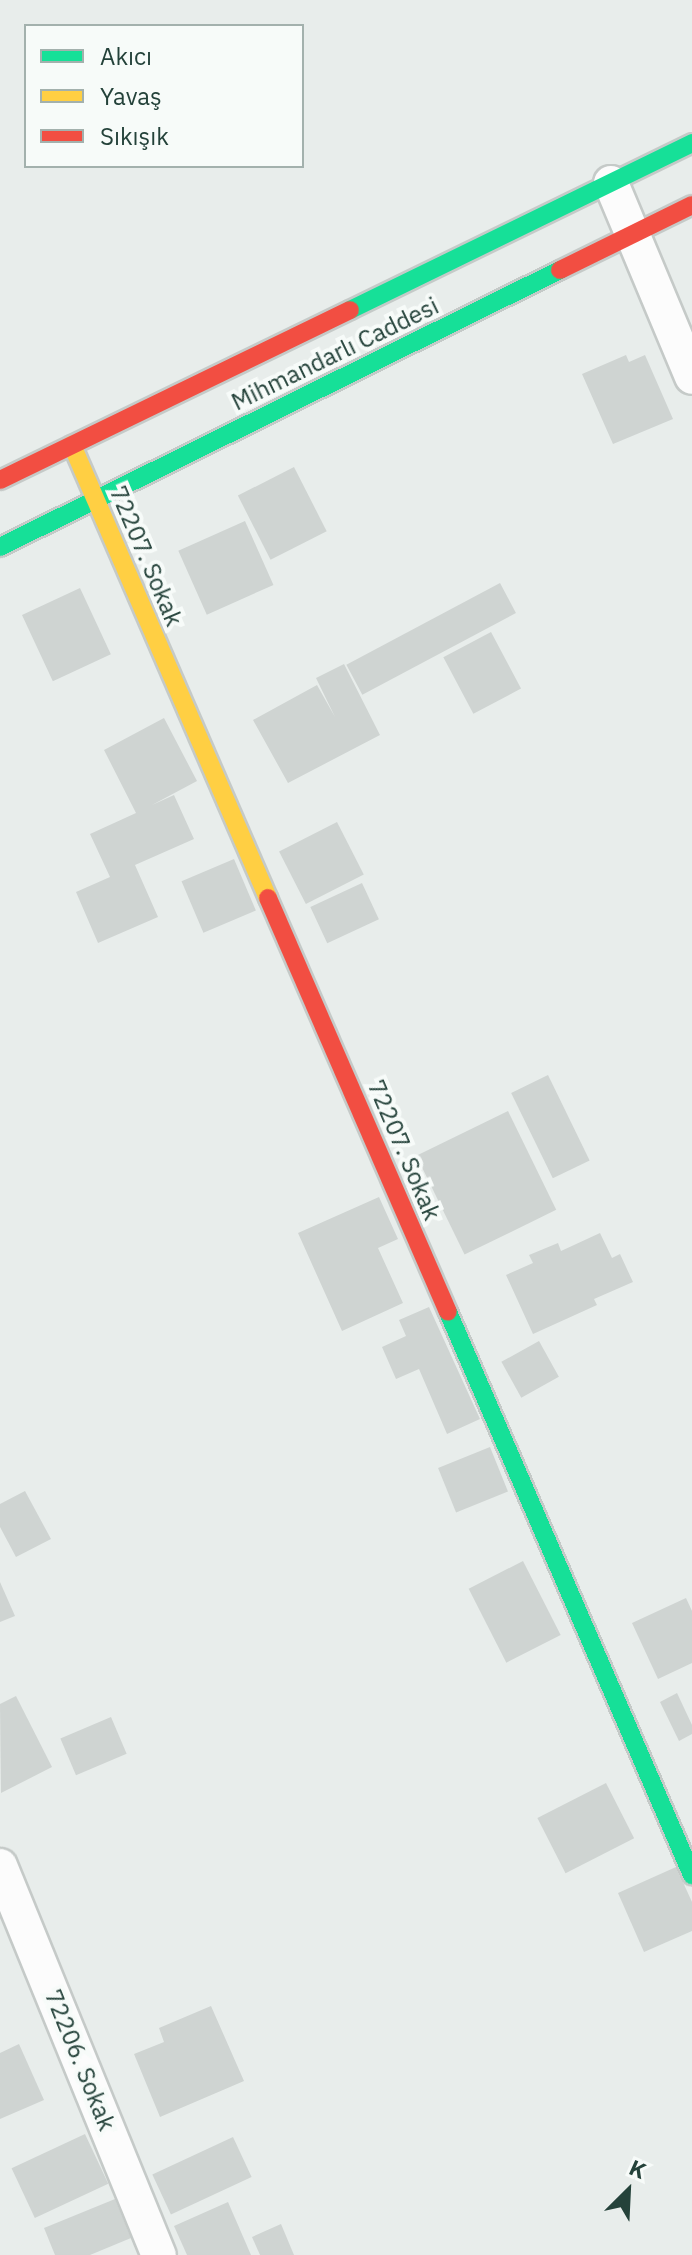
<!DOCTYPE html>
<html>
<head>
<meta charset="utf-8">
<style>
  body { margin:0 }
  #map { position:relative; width:692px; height:2255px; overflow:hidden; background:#e8edeb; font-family:"IBM Plex Sans",sans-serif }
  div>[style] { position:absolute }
  .building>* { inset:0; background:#cfd4d2; transform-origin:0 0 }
  .roads { filter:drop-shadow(2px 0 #c5cac8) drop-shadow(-2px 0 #c5cac8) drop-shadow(0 2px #c5cac8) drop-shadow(0 -2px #c5cac8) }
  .street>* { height:34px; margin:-17px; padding:0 17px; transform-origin:17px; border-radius:17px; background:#fcfcfc }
  .fast>* { height:18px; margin:-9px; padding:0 9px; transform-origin:9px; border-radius:9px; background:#16e098 }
  .slow>* { height:18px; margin:-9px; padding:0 9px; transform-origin:9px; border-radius:9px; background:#ffcf43 }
  .jam>* { height:18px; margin:-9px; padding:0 9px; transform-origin:9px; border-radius:9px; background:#f24e42 }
  span { translate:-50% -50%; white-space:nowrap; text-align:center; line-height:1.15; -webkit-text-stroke:8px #f7fbf9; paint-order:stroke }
  .street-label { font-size:24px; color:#24423a }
  .legend { position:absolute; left:24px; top:24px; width:280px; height:144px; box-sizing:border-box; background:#f7fbf9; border:2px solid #a3b1ad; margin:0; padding:10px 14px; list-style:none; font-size:24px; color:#24423a }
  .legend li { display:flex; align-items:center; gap:16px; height:40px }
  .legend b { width:40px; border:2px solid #a3b1ad }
  .north { position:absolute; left:588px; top:2151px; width:80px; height:80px; -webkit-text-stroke:6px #f7fbf9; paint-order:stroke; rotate:24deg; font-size:22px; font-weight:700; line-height:32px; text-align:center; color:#24423a }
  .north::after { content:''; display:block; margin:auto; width:28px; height:36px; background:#24423a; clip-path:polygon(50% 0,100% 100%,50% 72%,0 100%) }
</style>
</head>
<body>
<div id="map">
  <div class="building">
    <i style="clip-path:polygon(626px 355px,629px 362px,645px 355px,673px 419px,613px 444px,582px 374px)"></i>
    <i style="left:294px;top:467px;width:72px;height:63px;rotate:63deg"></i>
    <i style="left:245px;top:521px;width:70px;height:73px;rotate:66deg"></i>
    <i style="left:500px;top:583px;width:34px;height:174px;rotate:62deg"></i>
    <i style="left:80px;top:588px;width:73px;height:64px;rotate:65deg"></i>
    <i style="left:491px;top:632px;width:64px;height:54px;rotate:62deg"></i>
    <i style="clip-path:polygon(344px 664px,380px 735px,288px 783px,253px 720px,317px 685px,335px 717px,316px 678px)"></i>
    <i style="clip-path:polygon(164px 718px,197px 781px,152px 805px,174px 795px,194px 839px,135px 865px,158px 917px,98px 943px,76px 892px,110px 877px,90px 834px,136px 813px,104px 750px)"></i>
    <i style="left:337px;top:822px;width:59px;height:65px;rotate:63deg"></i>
    <i style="left:234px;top:859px;width:56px;height:57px;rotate:67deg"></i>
    <i style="left:362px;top:883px;width:40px;height:57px;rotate:65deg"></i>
    <i style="left:548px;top:1075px;width:95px;height:41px;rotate:64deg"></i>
    <i style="left:508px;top:1111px;width:110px;height:102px;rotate:64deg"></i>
    <i style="clip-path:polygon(379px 1197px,398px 1239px,378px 1248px,403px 1303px,342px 1331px,298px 1233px)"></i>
    <i style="clip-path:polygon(600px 1233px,612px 1258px,620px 1254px,633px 1282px,594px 1299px,597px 1305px,533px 1334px,506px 1275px,533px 1263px,529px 1255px,558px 1243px,561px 1251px)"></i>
    <i style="clip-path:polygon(429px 1307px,480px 1419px,447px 1434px,419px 1369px,396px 1379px,382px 1347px,406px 1336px,399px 1320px)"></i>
    <i style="left:539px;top:1341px;width:41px;height:43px;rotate:61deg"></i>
    <i style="left:490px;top:1447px;width:48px;height:56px;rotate:68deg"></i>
    <i style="clip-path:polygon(25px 1491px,51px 1539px,16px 1557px,0 1527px,0 1504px)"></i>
    <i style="left:523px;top:1561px;width:83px;height:61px;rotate:63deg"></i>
    <i style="clip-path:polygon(0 1582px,15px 1616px,0 1622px)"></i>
    <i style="clip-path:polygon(686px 1598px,692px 1611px,692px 1663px,658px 1679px,632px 1623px)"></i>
    <i style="clip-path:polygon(677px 1693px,692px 1725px,692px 1734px,679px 1741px,660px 1702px)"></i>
    <i style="clip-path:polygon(16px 1696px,52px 1767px,1px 1793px,0 1704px)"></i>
    <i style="left:111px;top:1717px;width:40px;height:55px;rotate:67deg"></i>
    <i style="left:606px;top:1783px;width:62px;height:77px;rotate:63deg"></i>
    <i style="clip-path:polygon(676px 1867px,692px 1902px,692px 1931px,644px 1952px,618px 1893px)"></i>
    <i style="clip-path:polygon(211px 2006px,244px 2081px,160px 2117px,134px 2054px,164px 2042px,159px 2028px)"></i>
    <i style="clip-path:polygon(19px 2044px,44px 2100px,0 2119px,0 2053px)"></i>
    <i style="left:85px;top:2134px;width:55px;height:81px;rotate:65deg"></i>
    <i style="left:233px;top:2137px;width:44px;height:89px;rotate:65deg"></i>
    <i style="clip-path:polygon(115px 2199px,131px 2238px,90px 2255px,55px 2255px,44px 2228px)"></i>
    <i style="clip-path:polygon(228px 2202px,251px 2255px,187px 2255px,174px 2226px)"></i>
    <i style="clip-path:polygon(281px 2224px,294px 2255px,260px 2255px,252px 2237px)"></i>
  </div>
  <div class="roads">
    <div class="street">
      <i style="left:611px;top:183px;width:210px;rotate:67.3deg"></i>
      <i style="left:0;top:1866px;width:420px;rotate:67.8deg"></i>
    </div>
    <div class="fast">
      <i style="left:350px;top:310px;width:381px;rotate:-26deg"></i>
      <i style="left:0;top:547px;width:625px;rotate:-26.32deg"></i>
      <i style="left:448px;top:1312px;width:614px;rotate:66.57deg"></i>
    </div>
    <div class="slow">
      <i style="left:72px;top:445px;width:494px;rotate:66.6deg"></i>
    </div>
    <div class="jam">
      <i style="left:560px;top:270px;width:147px;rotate:-26.2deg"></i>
      <i style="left:0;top:480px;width:389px;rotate:-25.9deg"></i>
      <i style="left:268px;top:898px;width:451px;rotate:66.5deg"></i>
    </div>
  </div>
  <div class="street-label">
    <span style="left:335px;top:354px;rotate:-26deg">Mihmandarlı Caddesi</span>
    <span style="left:146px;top:556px;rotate:67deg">72207. Sokak</span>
    <span style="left:404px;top:1150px;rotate:67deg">72207. Sokak</span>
    <span style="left:80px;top:2060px;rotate:68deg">72206. Sokak</span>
  </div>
  <ul class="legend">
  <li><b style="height:10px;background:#16e098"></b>Akıcı</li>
  <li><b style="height:10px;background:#ffcf43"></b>Yavaş</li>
  <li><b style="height:10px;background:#f24e42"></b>Sıkışık</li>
  </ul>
  <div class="north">K</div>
</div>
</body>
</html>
